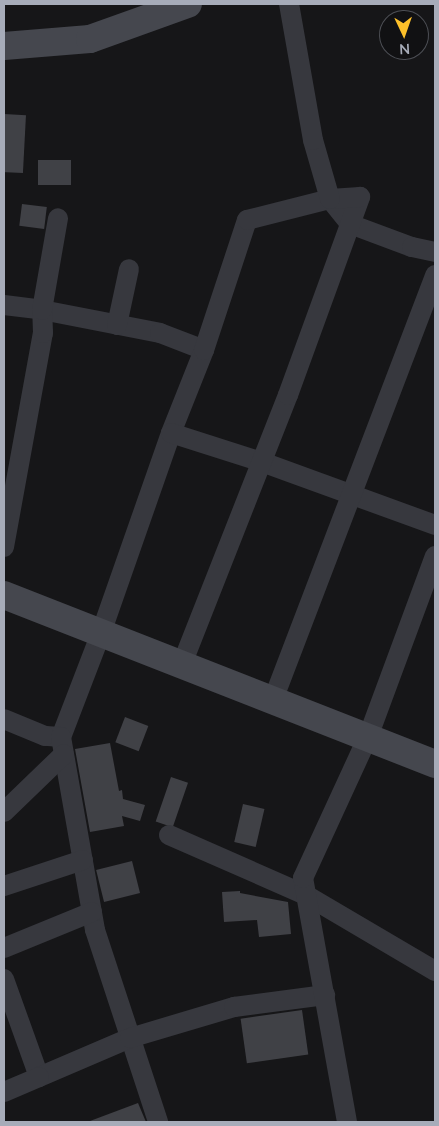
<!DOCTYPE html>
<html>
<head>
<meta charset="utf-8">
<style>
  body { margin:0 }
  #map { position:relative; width:439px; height:1126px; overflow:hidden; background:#161618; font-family:Lato,sans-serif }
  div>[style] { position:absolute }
  .building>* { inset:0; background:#404146; transform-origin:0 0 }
  .street>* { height:20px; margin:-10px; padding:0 10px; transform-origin:10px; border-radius:10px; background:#37383e }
  .secondary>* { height:28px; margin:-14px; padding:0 14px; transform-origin:14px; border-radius:14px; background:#45474e }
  span { translate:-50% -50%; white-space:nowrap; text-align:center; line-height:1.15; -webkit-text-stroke:4.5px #111113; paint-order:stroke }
  .frame { position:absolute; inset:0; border:5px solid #a7acb9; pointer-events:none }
  .north { position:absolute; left:379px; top:10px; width:50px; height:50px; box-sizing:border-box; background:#111113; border:1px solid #4d4f55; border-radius:50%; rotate:177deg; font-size:14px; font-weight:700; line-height:20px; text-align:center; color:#a7acb9 }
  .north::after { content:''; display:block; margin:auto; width:18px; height:22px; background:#fdc02a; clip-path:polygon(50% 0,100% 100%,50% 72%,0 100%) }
</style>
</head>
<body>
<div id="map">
  <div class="building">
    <i style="left:4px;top:114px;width:22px;height:58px;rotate:3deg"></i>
    <i style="left:38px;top:160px;width:33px;height:25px"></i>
    <i style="left:22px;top:204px;width:25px;height:22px;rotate:7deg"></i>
    <i style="left:125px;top:717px;width:25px;height:27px;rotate:21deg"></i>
    <i style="clip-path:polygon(110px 743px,119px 791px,122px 790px,123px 799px,145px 805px,140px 821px,122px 816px,124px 826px,90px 832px,75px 749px)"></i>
    <i style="left:171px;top:777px;width:18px;height:47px;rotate:19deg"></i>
    <i style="left:243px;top:804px;width:22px;height:39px;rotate:13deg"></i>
    <i style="left:132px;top:861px;width:33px;height:37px;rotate:76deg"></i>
    <i style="clip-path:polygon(240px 891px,240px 893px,288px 902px,291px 934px,259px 937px,257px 920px,224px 922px,222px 892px)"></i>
    <i style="left:302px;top:1010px;width:45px;height:62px;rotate:82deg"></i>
    <i style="clip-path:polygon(138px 1103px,146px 1122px,91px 1122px,90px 1121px)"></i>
  </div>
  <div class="street">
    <i style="left:4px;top:305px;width:38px;rotate:7deg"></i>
    <i style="left:42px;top:310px;width:120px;rotate:11deg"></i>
    <i style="left:160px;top:333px;width:47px;rotate:21.1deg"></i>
    <i style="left:204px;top:350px;width:89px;rotate:111.7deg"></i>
    <i style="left:171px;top:433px;width:212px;rotate:109.3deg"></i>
    <i style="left:101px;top:633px;width:111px;rotate:111deg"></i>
    <i style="left:61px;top:737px;width:16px;rotate:-176deg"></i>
    <i style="left:45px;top:736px;width:44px;rotate:-157.5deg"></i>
    <i style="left:117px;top:325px;width:57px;rotate:-77.9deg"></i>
    <i style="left:204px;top:350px;width:137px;rotate:-71.7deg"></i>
    <i style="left:247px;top:220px;width:86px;rotate:-14.2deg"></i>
    <i style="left:330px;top:199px;width:32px;rotate:51deg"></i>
    <i style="left:350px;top:224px;width:66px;rotate:20.4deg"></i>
    <i style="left:412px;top:247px;width:24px;rotate:12deg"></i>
    <i style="left:171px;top:433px;width:96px;rotate:17.7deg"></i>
    <i style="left:262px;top:462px;width:184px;rotate:20deg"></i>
    <i style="left:4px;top:547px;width:218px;rotate:-79.7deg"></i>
    <i style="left:43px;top:333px;width:23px;rotate:-92deg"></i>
    <i style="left:42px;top:310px;width:93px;rotate:-80.1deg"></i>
    <i style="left:182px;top:664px;width:289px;rotate:-68.5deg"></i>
    <i style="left:288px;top:395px;width:211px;rotate:-70deg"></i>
    <i style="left:360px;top:197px;width:30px;rotate:176deg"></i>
    <i style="left:330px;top:199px;width:61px;rotate:-106.1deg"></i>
    <i style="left:313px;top:140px;width:138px;rotate:-100deg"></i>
    <i style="left:273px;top:700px;width:455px;rotate:-69.1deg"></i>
    <i style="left:61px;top:737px;width:196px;rotate:80deg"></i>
    <i style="left:95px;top:930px;width:202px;rotate:71.8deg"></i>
    <i style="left:4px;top:812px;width:83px;rotate:-44deg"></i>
    <i style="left:169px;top:835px;width:150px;rotate:23.7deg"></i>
    <i style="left:306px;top:895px;width:150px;rotate:30.5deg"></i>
    <i style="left:4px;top:886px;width:83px;rotate:-18.2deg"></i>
    <i style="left:4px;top:948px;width:95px;rotate:-22.2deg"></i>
    <i style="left:4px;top:979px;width:104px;rotate:70.3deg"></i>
    <i style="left:39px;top:1077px;width:99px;rotate:-23.2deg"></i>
    <i style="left:130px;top:1038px;width:109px;rotate:-16.6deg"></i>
    <i style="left:234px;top:1007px;width:92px;rotate:-7.5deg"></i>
    <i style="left:4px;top:1092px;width:38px;rotate:-23deg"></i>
    <i style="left:347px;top:1122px;width:248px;rotate:-100.2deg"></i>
    <i style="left:303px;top:878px;width:155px;rotate:-65.3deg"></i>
    <i style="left:368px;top:737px;width:193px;rotate:-69.7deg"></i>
  </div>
  <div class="secondary">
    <i style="left:4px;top:46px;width:86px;rotate:-4.7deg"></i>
    <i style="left:90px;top:39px;width:104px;rotate:-19.7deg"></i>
    <i style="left:4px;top:595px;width:463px;rotate:21.4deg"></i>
  </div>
  <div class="frame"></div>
  <div class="north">N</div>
</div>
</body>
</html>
